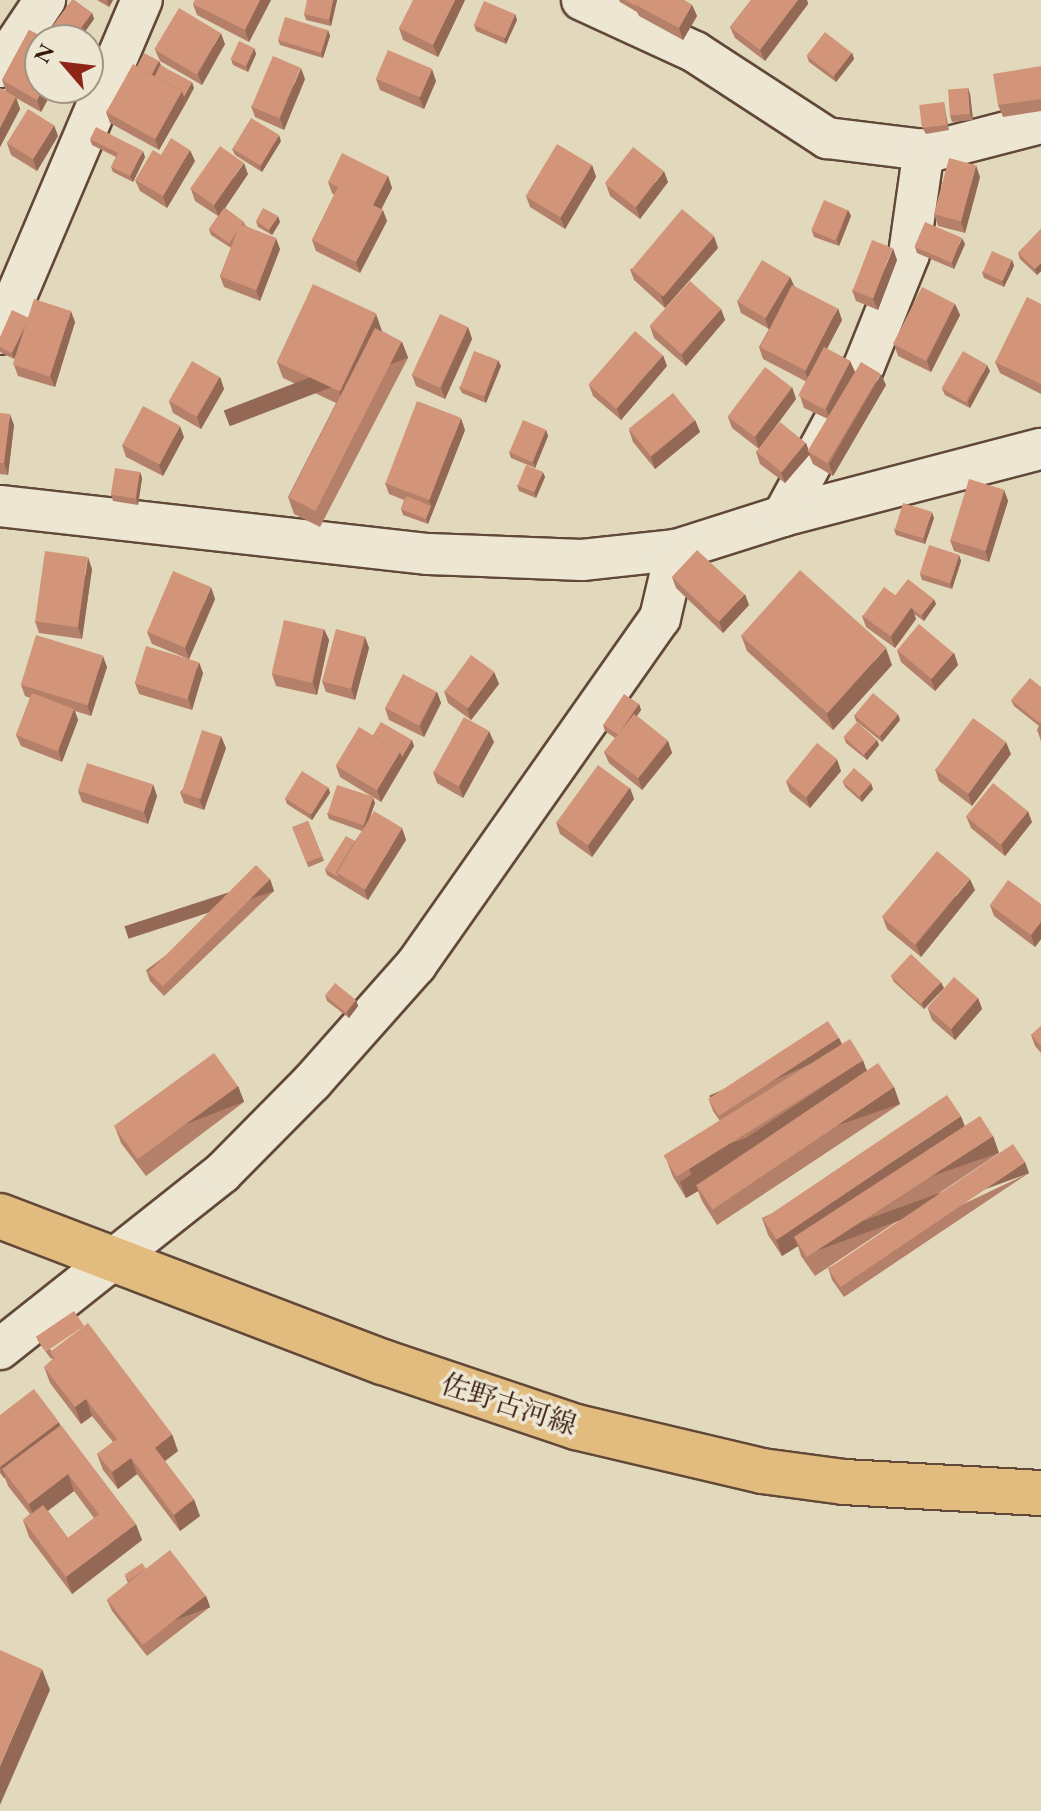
<!DOCTYPE html>
<html>
<head>
<meta charset="utf-8">
<style>
  body { margin:0 }
  #map { position:relative; width:1041px; height:1811px; overflow:hidden; background:#e2d8bc; font-family:"EB Garamond","Noto Serif JP",serif }
  div>[style] { position:absolute }
  .roads { filter:drop-shadow(2px 0 #624838) drop-shadow(-2px 0 #624838) drop-shadow(0 2px #624838) drop-shadow(0 -2px #624838) }
  .minor>* { height:40px; margin:-20px; padding:0 20px; transform-origin:20px; border-radius:20px; background:#ece6d3 }
  .major>* { height:44px; margin:-22px; padding:0 22px; transform-origin:22px; border-radius:22px; background:#e1bc7e }
  .wall>* { inset:0; background:#b58069; transform-origin:0 0 }
  .shaded-wall>* { inset:0; background:#936855; transform-origin:0 0 }
  .building>* { inset:0; background:#d2957a; transform-origin:0 0 }
  span { translate:-50% -50%; white-space:nowrap; text-align:center; line-height:1.15; -webkit-text-stroke:7px #ece6d3; paint-order:stroke }
  .street-label { font-size:28px; color:#37180c }
  .north { position:absolute; left:24px; top:24px; width:80px; height:80px; box-sizing:border-box; background:#ece6d3; border:2px solid #a49483; border-radius:50%; rotate:298deg; font-size:22px; font-weight:700; line-height:32px; text-align:center; color:#37180c }
  .north::after { content:''; display:block; margin:auto; width:28px; height:36px; background:#8f2418; clip-path:polygon(50% 0,100% 100%,50% 72%,0 100%) }
</style>
</head>
<body>
<div id="map">
  <div class="roads">
    <div class="minor">
      <i style="left:582px;top:0;width:124px;rotate:24.7deg"></i>
      <i style="left:695px;top:52px;width:158px;rotate:33.1deg"></i>
      <i style="left:827px;top:138px;width:107px;rotate:7deg"></i>
      <i style="left:933px;top:151px;width:112px;rotate:-14.5deg"></i>
      <i style="left:0;top:67px;width:81px;rotate:-56.1deg"></i>
      <i style="left:0;top:334px;width:363px;rotate:-67deg"></i>
      <i style="left:0;top:506px;width:431px;rotate:6.4deg"></i>
      <i style="left:428px;top:554px;width:154px;rotate:2.2deg"></i>
      <i style="left:582px;top:560px;width:95px;rotate:-6.1deg"></i>
      <i style="left:676px;top:550px;width:112px;rotate:-17.6deg"></i>
      <i style="left:783px;top:516px;width:267px;rotate:-14.6deg"></i>
      <i style="left:783px;top:516px;width:170px;rotate:-61.6deg"></i>
      <i style="left:864px;top:366px;width:121px;rotate:-68.1deg"></i>
      <i style="left:909px;top:254px;width:106px;rotate:-81.9deg"></i>
      <i style="left:0;top:1349px;width:283px;rotate:-38.4deg"></i>
      <i style="left:222px;top:1173px;width:128px;rotate:-45.3deg"></i>
      <i style="left:312px;top:1082px;width:157px;rotate:-48.4deg"></i>
      <i style="left:416px;top:965px;width:424px;rotate:-54.9deg"></i>
      <i style="left:660px;top:618px;width:70px;rotate:-76.8deg"></i>
    </div>
    <div class="major">
      <i style="left:0;top:1216px;width:410px;rotate:20.9deg"></i>
      <i style="left:383px;top:1362px;width:204px;rotate:18.6deg"></i>
      <i style="left:576px;top:1427px;width:191px;rotate:13.3deg"></i>
      <i style="left:762px;top:1471px;width:83px;rotate:7.6deg"></i>
      <i style="left:844px;top:1482px;width:197px;rotate:3.2deg"></i>
    </div>
  </div>
  <div class="wall">
    <i style="clip-path:polygon(72px 0,74px 0,92px 13px,94px 19px,79px 40px,40px 40px,40px 88px,54px 88px,41px 112px,16px 98px,20px 109px,0 147px,0 88px,6px 91px,2px 80px,29px 30px,47px 39px,45px 36px)"></i>
    <i style="clip-path:polygon(97px 0,113px 0,109px 7px)"></i>
    <i style="clip-path:polygon(195px 0,271px 0,249px 42px,197px 15px,193px 4px)"></i>
    <i style="clip-path:polygon(337px 0,331px 26px,306px 20px,304px 14px)"></i>
    <i style="clip-path:polygon(465px 0,438px 57px,403px 40px,399px 28px)"></i>
    <i style="clip-path:polygon(619px 0,684px 0,692px 5px,697px 16px,683px 40px,639px 16px,637px 12px,620px 2px)"></i>
    <i style="clip-path:polygon(751px 0,807px 0,808px 4px,765px 61px,735px 38px,730px 27px)"></i>
    <i style="clip-path:polygon(515px 14px,517px 20px,506px 44px,476px 31px,474px 25px)"></i>
    <i style="clip-path:polygon(328px 30px,330px 36px,323px 58px,280px 45px,278px 40px)"></i>
    <i style="clip-path:polygon(225px 44px,202px 85px,160px 61px,155px 50px)"></i>
    <i style="clip-path:polygon(254px 48px,256px 54px,248px 72px,233px 65px,231px 59px)"></i>
    <i style="clip-path:polygon(852px 53px,854px 59px,836px 82px,809px 62px,807px 56px)"></i>
    <i style="clip-path:polygon(159px 61px,161px 65px,194px 88px,159px 150px,110px 123px,106px 112px,137px 66px)"></i>
    <i style="clip-path:polygon(1041px 66px,1041px 111px,1003px 117px,998px 105px)"></i>
    <i style="clip-path:polygon(305px 79px,284px 130px,255px 117px,251px 106px)"></i>
    <i style="clip-path:polygon(376px 79px,436px 81px,424px 109px,380px 90px)"></i>
    <i style="clip-path:polygon(968px 88px,970px 94px,973px 120px,952px 122px,950px 116px)"></i>
    <i style="clip-path:polygon(944px 102px,949px 130px,926px 134px,923px 129px)"></i>
    <i style="clip-path:polygon(58px 136px,37px 171px,11px 155px,7px 143px)"></i>
    <i style="clip-path:polygon(90px 139px,145px 157px,133px 182px,113px 172px,111px 167px,116px 157px,92px 145px)"></i>
    <i style="clip-path:polygon(281px 141px,262px 172px,235px 155px,232px 149px)"></i>
    <i style="clip-path:polygon(161px 155px,195px 161px,167px 208px,140px 191px,135px 180px)"></i>
    <i style="clip-path:polygon(592px 165px,596px 177px,565px 229px,530px 207px,526px 196px)"></i>
    <i style="clip-path:polygon(248px 174px,225px 208px,244px 222px,245px 225px,280px 249px,260px 301px,224px 287px,220px 276px,231px 248px,211px 235px,209px 229px,218px 216px,195px 201px,191px 189px)"></i>
    <i style="clip-path:polygon(388px 176px,392px 188px,381px 209px,387px 221px,360px 273px,316px 251px,312px 240px,334px 195px,332px 193px,328px 182px)"></i>
    <i style="clip-path:polygon(980px 177px,965px 233px,938px 226px,934px 214px)"></i>
    <i style="clip-path:polygon(668px 182px,640px 219px,610px 196px,606px 184px)"></i>
    <i style="clip-path:polygon(848px 210px,851px 216px,839px 246px,814px 237px,812px 231px)"></i>
    <i style="clip-path:polygon(256px 221px,280px 222px,272px 235px,258px 227px)"></i>
    <i style="clip-path:polygon(1041px 229px,1041px 271px,1037px 275px,1020px 259px,1018px 253px)"></i>
    <i style="clip-path:polygon(965px 244px,954px 269px,917px 253px,915px 247px)"></i>
    <i style="clip-path:polygon(718px 248px,665px 308px,634px 280px,630px 269px)"></i>
    <i style="clip-path:polygon(897px 260px,878px 310px,856px 301px,852px 290px)"></i>
    <i style="clip-path:polygon(1012px 260px,1014px 266px,1004px 287px,984px 278px,982px 272px)"></i>
    <i style="clip-path:polygon(790px 277px,794px 286px,842px 320px,827px 349px,850px 361px,855px 372px,886px 385px,833px 476px,813px 464px,809px 455px,785px 483px,760px 464px,756px 452px,759px 449px,732px 428px,728px 417px,792px 387px,796px 399px,760px 447px,806px 443px,809px 452px,828px 419px,804px 408px,800px 396px,807px 382px,763px 359px,759px 347px,769px 329px,741px 313px,737px 301px)"></i>
    <i style="clip-path:polygon(955px 304px,960px 315px,931px 372px,898px 356px,894px 344px)"></i>
    <i style="clip-path:polygon(1041px 304px,1041px 394px,1000px 373px,995px 362px)"></i>
    <i style="clip-path:polygon(721px 309px,725px 320px,686px 366px,654px 338px,650px 326px)"></i>
    <i style="clip-path:polygon(29px 318px,75px 322px,55px 387px,18px 376px,14px 365px,19px 349px,14px 359px,0 352px,0 337px)"></i>
    <i style="clip-path:polygon(468px 327px,472px 339px,445px 399px,416px 386px,412px 375px)"></i>
    <i style="clip-path:polygon(382px 331px,402px 342px,408px 358px,320px 527px,294px 514px,288px 497px,336px 403px,283px 378px,277px 362px)"></i>
    <i style="clip-path:polygon(501px 366px,486px 403px,462px 393px,459px 387px)"></i>
    <i style="clip-path:polygon(667px 366px,621px 420px,593px 396px,589px 385px)"></i>
    <i style="clip-path:polygon(990px 371px,970px 408px,945px 395px,942px 389px)"></i>
    <i style="clip-path:polygon(220px 377px,224px 389px,201px 429px,173px 413px,169px 401px)"></i>
    <i style="clip-path:polygon(0 413px,14px 425px,8px 475px,0 474px)"></i>
    <i style="clip-path:polygon(695px 420px,700px 432px,655px 469px,633px 442px,629px 430px)"></i>
    <i style="clip-path:polygon(465px 430px,428px 524px,403px 515px,401px 509px,404px 500px,389px 494px,385px 483px)"></i>
    <i style="clip-path:polygon(546px 430px,548px 436px,535px 468px,511px 458px,509px 452px)"></i>
    <i style="clip-path:polygon(184px 437px,163px 476px,126px 457px,122px 445px)"></i>
    <i style="clip-path:polygon(140px 472px,142px 478px,138px 505px,113px 501px,111px 495px)"></i>
    <i style="clip-path:polygon(545px 477px,536px 498px,519px 491px,517px 485px)"></i>
    <i style="clip-path:polygon(1004px 490px,1008px 501px,989px 562px,954px 551px,950px 540px)"></i>
    <i style="clip-path:polygon(934px 518px,925px 544px,896px 535px,894px 529px)"></i>
    <i style="clip-path:polygon(959px 555px,961px 561px,952px 589px,922px 580px,920px 574px)"></i>
    <i style="clip-path:polygon(92px 569px,82px 639px,39px 633px,35px 621px)"></i>
    <i style="clip-path:polygon(672px 577px,749px 605px,723px 633px,676px 588px)"></i>
    <i style="clip-path:polygon(895px 595px,936px 604px,924px 621px,914px 614px,916px 619px,895px 648px,866px 627px,862px 616px)"></i>
    <i style="clip-path:polygon(215px 599px,189px 659px,203px 673px,192px 710px,139px 694px,135px 683px,186px 658px,152px 644px,147px 632px)"></i>
    <i style="clip-path:polygon(324px 629px,329px 640px,317px 695px,276px 686px,272px 674px)"></i>
    <i style="clip-path:polygon(741px 635px,892px 665px,833px 730px,747px 651px)"></i>
    <i style="clip-path:polygon(365px 637px,369px 648px,355px 700px,326px 692px,322px 681px)"></i>
    <i style="clip-path:polygon(897px 650px,954px 653px,958px 665px,935px 691px,901px 662px)"></i>
    <i style="clip-path:polygon(107px 667px,91px 716px,75px 711px,78px 720px,62px 762px,21px 746px,16px 735px,30px 698px,25px 696px,21px 685px)"></i>
    <i style="clip-path:polygon(494px 672px,499px 684px,471px 720px,448px 703px,444px 691px)"></i>
    <i style="clip-path:polygon(1041px 687px,1041px 741px,1037px 730px,1039px 726px,1014px 706px,1011px 700px)"></i>
    <i style="clip-path:polygon(437px 692px,441px 703px,424px 737px,389px 720px,385px 708px)"></i>
    <i style="clip-path:polygon(639px 704px,641px 710px,637px 716px,668px 741px,672px 753px,642px 790px,609px 763px,604px 752px,615px 738px,605px 731px,603px 725px)"></i>
    <i style="clip-path:polygon(854px 715px,900px 720px,882px 742px,856px 721px)"></i>
    <i style="clip-path:polygon(373px 735px,414px 746px,381px 802px,340px 777px,336px 766px)"></i>
    <i style="clip-path:polygon(844px 737px,877px 740px,879px 745px,867px 760px,846px 743px)"></i>
    <i style="clip-path:polygon(494px 742px,463px 798px,437px 783px,433px 772px)"></i>
    <i style="clip-path:polygon(226px 748px,204px 810px,184px 803px,180px 792px)"></i>
    <i style="clip-path:polygon(1011px 754px,972px 806px,939px 781px,935px 769px)"></i>
    <i style="clip-path:polygon(841px 771px,810px 808px,790px 792px,786px 781px)"></i>
    <i style="clip-path:polygon(843px 782px,873px 789px,862px 802px,845px 787px)"></i>
    <i style="clip-path:polygon(328px 787px,330px 793px,312px 820px,287px 804px,285px 798px)"></i>
    <i style="clip-path:polygon(630px 788px,634px 799px,592px 857px,560px 834px,556px 822px)"></i>
    <i style="clip-path:polygon(78px 791px,157px 796px,148px 824px,82px 802px)"></i>
    <i style="clip-path:polygon(375px 803px,369px 819px,402px 828px,406px 840px,368px 900px,327px 875px,325px 869px,355px 841px,362px 831px,329px 819px,327px 813px)"></i>
    <i style="clip-path:polygon(966px 816px,1032px 822px,1005px 856px,971px 828px)"></i>
    <i style="left:308px;top:821px;width:43px;height:17px;rotate:68deg"></i>
    <i style="clip-path:polygon(270px 879px,274px 891px,164px 996px,150px 981px,146px 970px)"></i>
    <i style="clip-path:polygon(975px 890px,921px 957px,887px 929px,883px 918px)"></i>
    <i style="clip-path:polygon(1041px 904px,1041px 939px,1035px 947px,994px 916px,990px 905px)"></i>
    <i style="clip-path:polygon(891px 976px,944px 988px,924px 1009px,894px 982px)"></i>
    <i style="clip-path:polygon(325px 995px,356px 1000px,358px 1006px,349px 1018px,327px 1001px)"></i>
    <i style="clip-path:polygon(978px 998px,982px 1009px,955px 1040px,932px 1020px,928px 1009px)"></i>
    <i style="clip-path:polygon(1041px 1026px,1041px 1053px,1035px 1046px,1031px 1035px)"></i>
    <i style="clip-path:polygon(839px 1038px,842px 1044px,867px 1070px,894px 1087px,900px 1104px,717px 1225px,702px 1201px,698px 1191px,686px 1198px,673px 1177px,667px 1161px,722px 1124px,713px 1111px,709px 1100px)"></i>
    <i style="clip-path:polygon(238px 1086px,244px 1102px,146px 1176px,121px 1143px,115px 1127px)"></i>
    <i style="clip-path:polygon(964px 1126px,993px 1136px,999px 1153px,815px 1276px,801px 1256px,798px 1246px,782px 1256px,768px 1235px,762px 1218px)"></i>
    <i style="clip-path:polygon(1029px 1173px,844px 1297px,832px 1280px,828px 1268px)"></i>
    <i style="clip-path:polygon(37px 1339px,178px 1451px,165px 1461px,200px 1516px,180px 1531px,137px 1474px,118px 1489px,103px 1470px,97px 1454px,113px 1442px,92px 1416px,81px 1424px,50px 1383px,44px 1367px,53px 1359px,52px 1358px,51px 1359px,40px 1344px)"></i>
    <i style="clip-path:polygon(evenodd,0 1415px,60px 1425px,142px 1540px,72px 1594px,29px 1537px,23px 1520px,30px 1514px,8px 1486px,5px 1478px,4px 1478px,0 1473px,0 1415px,74px 1491px,94px 1518px,68px 1538px,48px 1511px,74px 1491px)"></i>
    <i style="clip-path:polygon(146px 1569px,206px 1596px,210px 1607px,147px 1656px,112px 1611px,107px 1600px,128px 1583px,125px 1576px)"></i>
  </div>
  <div class="shaded-wall">
    <i style="clip-path:polygon(108px 0,113px 0,109px 7px,107px 1px)"></i>
    <i style="clip-path:polygon(260px 0,271px 0,249px 42px,245px 30px)"></i>
    <i style="clip-path:polygon(333px 0,337px 0,331px 26px,329px 20px)"></i>
    <i style="clip-path:polygon(455px 0,465px 0,438px 57px,433px 45px)"></i>
    <i style="clip-path:polygon(798px 0,807px 0,808px 4px,765px 61px,760px 50px)"></i>
    <i style="clip-path:polygon(692px 5px,697px 16px,683px 40px,679px 28px)"></i>
    <i style="clip-path:polygon(92px 13px,94px 19px,79px 40px,72px 40px)"></i>
    <i style="clip-path:polygon(515px 14px,517px 20px,506px 44px,504px 39px)"></i>
    <i style="clip-path:polygon(328px 30px,330px 36px,323px 58px,321px 53px)"></i>
    <i style="clip-path:polygon(221px 33px,225px 44px,202px 85px,198px 74px)"></i>
    <i style="clip-path:polygon(254px 48px,256px 54px,248px 72px,246px 66px)"></i>
    <i style="clip-path:polygon(852px 53px,854px 59px,836px 82px,834px 76px)"></i>
    <i style="clip-path:polygon(159px 61px,161px 66px,153px 81px,151px 75px)"></i>
    <i style="clip-path:polygon(301px 68px,305px 79px,284px 130px,280px 118px)"></i>
    <i style="clip-path:polygon(432px 69px,436px 81px,424px 109px,419px 97px)"></i>
    <i style="clip-path:polygon(192px 82px,194px 88px,186px 103px,184px 97px)"></i>
    <i style="clip-path:polygon(44px 88px,54px 88px,41px 112px,37px 100px)"></i>
    <i style="clip-path:polygon(968px 88px,970px 94px,973px 120px,970px 114px)"></i>
    <i style="clip-path:polygon(182px 91px,186px 103px,159px 150px,155px 139px)"></i>
    <i style="clip-path:polygon(16px 97px,20px 109px,0 147px,0 128px)"></i>
    <i style="clip-path:polygon(54px 125px,58px 136px,37px 171px,33px 159px)"></i>
    <i style="clip-path:polygon(279px 135px,281px 141px,262px 172px,260px 166px)"></i>
    <i style="clip-path:polygon(190px 150px,195px 161px,167px 208px,163px 196px)"></i>
    <i style="clip-path:polygon(143px 151px,145px 157px,133px 182px,130px 176px)"></i>
    <i style="clip-path:polygon(244px 163px,248px 174px,219px 217px,214px 205px)"></i>
    <i style="clip-path:polygon(592px 165px,596px 177px,565px 229px,560px 217px)"></i>
    <i style="clip-path:polygon(976px 165px,980px 177px,965px 233px,961px 222px)"></i>
    <i style="clip-path:polygon(664px 171px,668px 182px,640px 219px,636px 208px)"></i>
    <i style="clip-path:polygon(388px 176px,392px 188px,378px 216px,373px 205px)"></i>
    <i style="clip-path:polygon(383px 210px,387px 221px,360px 273px,356px 262px)"></i>
    <i style="clip-path:polygon(848px 210px,851px 216px,839px 246px,837px 240px)"></i>
    <i style="clip-path:polygon(278px 216px,280px 222px,272px 235px,269px 230px)"></i>
    <i style="clip-path:polygon(714px 236px,718px 248px,665px 308px,661px 296px)"></i>
    <i style="clip-path:polygon(276px 238px,280px 249px,260px 301px,256px 290px)"></i>
    <i style="clip-path:polygon(962px 238px,965px 244px,954px 269px,952px 263px)"></i>
    <i style="clip-path:polygon(893px 248px,897px 260px,878px 310px,873px 299px)"></i>
    <i style="clip-path:polygon(1012px 260px,1014px 266px,1004px 287px,1002px 281px)"></i>
    <i style="clip-path:polygon(1041px 263px,1041px 271px,1037px 275px,1035px 269px)"></i>
    <i style="clip-path:polygon(790px 277px,795px 288px,769px 330px,765px 318px)"></i>
    <i style="clip-path:polygon(955px 304px,960px 315px,931px 372px,927px 361px)"></i>
    <i style="clip-path:polygon(838px 308px,842px 320px,809px 383px,805px 371px)"></i>
    <i style="clip-path:polygon(721px 309px,725px 320px,686px 366px,682px 355px)"></i>
    <i style="clip-path:polygon(71px 311px,75px 322px,55px 387px,50px 376px)"></i>
    <i style="clip-path:polygon(376px 314px,382px 331px,345px 408px,339px 391px)"></i>
    <i style="clip-path:polygon(29px 318px,31px 323px,14px 359px,12px 353px)"></i>
    <i style="clip-path:polygon(468px 327px,472px 339px,445px 399px,441px 388px)"></i>
    <i style="left:402px;top:342px;width:17px;height:191px;rotate:69deg"></i>
    <i style="clip-path:polygon(663px 355px,667px 366px,621px 420px,617px 409px)"></i>
    <i style="clip-path:polygon(498px 360px,501px 366px,486px 403px,484px 397px)"></i>
    <i style="clip-path:polygon(850px 361px,855px 372px,831px 421px,826px 409px)"></i>
    <i style="clip-path:polygon(987px 365px,990px 371px,970px 408px,968px 402px)"></i>
    <i style="clip-path:polygon(881px 374px,886px 385px,833px 476px,829px 464px)"></i>
    <i style="clip-path:polygon(220px 377px,224px 389px,201px 429px,197px 417px)"></i>
    <i style="clip-path:polygon(792px 387px,796px 399px,759px 449px,755px 437px)"></i>
    <i style="clip-path:polygon(10px 414px,14px 425px,8px 475px,4px 463px)"></i>
    <i style="clip-path:polygon(461px 418px,465px 430px,428px 524px,426px 519px,431px 506px,429px 500px)"></i>
    <i style="clip-path:polygon(695px 420px,700px 432px,655px 469px,651px 457px)"></i>
    <i style="clip-path:polygon(180px 426px,184px 437px,163px 476px,159px 465px)"></i>
    <i style="clip-path:polygon(546px 430px,548px 436px,535px 468px,533px 462px)"></i>
    <i style="clip-path:polygon(806px 443px,810px 454px,785px 483px,781px 472px)"></i>
    <i style="clip-path:polygon(140px 472px,142px 478px,138px 505px,136px 499px)"></i>
    <i style="clip-path:polygon(543px 472px,545px 477px,536px 498px,534px 492px)"></i>
    <i style="clip-path:polygon(1004px 490px,1008px 501px,989px 562px,985px 551px)"></i>
    <i style="clip-path:polygon(932px 512px,934px 518px,925px 544px,923px 538px)"></i>
    <i style="clip-path:polygon(959px 555px,961px 561px,952px 589px,950px 583px)"></i>
    <i style="clip-path:polygon(88px 557px,92px 569px,82px 639px,78px 627px)"></i>
    <i style="clip-path:polygon(211px 587px,215px 599px,189px 659px,185px 648px)"></i>
    <i style="clip-path:polygon(745px 594px,749px 605px,723px 633px,719px 621px)"></i>
    <i style="clip-path:polygon(934px 599px,936px 604px,924px 621px,922px 615px)"></i>
    <i style="clip-path:polygon(912px 607px,916px 619px,895px 648px,891px 637px)"></i>
    <i style="clip-path:polygon(324px 629px,329px 640px,317px 695px,313px 683px)"></i>
    <i style="clip-path:polygon(365px 637px,369px 648px,355px 700px,351px 688px)"></i>
    <i style="clip-path:polygon(886px 648px,892px 665px,833px 730px,827px 714px)"></i>
    <i style="clip-path:polygon(954px 653px,958px 665px,935px 691px,931px 679px)"></i>
    <i style="clip-path:polygon(103px 656px,107px 667px,91px 716px,87px 705px)"></i>
    <i style="clip-path:polygon(199px 662px,203px 673px,192px 710px,188px 698px)"></i>
    <i style="clip-path:polygon(494px 672px,499px 684px,471px 720px,467px 709px)"></i>
    <i style="clip-path:polygon(437px 692px,441px 703px,424px 737px,420px 726px)"></i>
    <i style="clip-path:polygon(639px 704px,641px 710px,619px 741px,617px 735px)"></i>
    <i style="clip-path:polygon(74px 709px,78px 720px,62px 762px,58px 750px)"></i>
    <i style="clip-path:polygon(898px 714px,900px 720px,882px 742px,880px 736px)"></i>
    <i style="clip-path:polygon(489px 731px,494px 742px,463px 798px,459px 786px)"></i>
    <i style="clip-path:polygon(221px 736px,226px 748px,204px 810px,199px 799px)"></i>
    <i style="clip-path:polygon(412px 740px,414px 746px,381px 802px,377px 790px,400px 752px)"></i>
    <i style="clip-path:polygon(877px 740px,879px 745px,867px 760px,864px 754px)"></i>
    <i style="clip-path:polygon(668px 741px,672px 753px,642px 790px,638px 778px)"></i>
    <i style="clip-path:polygon(1006px 742px,1011px 754px,972px 806px,968px 794px)"></i>
    <i style="clip-path:polygon(837px 759px,841px 771px,810px 808px,806px 797px)"></i>
    <i style="clip-path:polygon(871px 783px,873px 789px,862px 802px,860px 796px)"></i>
    <i style="clip-path:polygon(153px 784px,157px 796px,148px 824px,144px 812px)"></i>
    <i style="clip-path:polygon(328px 787px,330px 793px,312px 820px,310px 814px)"></i>
    <i style="clip-path:polygon(630px 788px,634px 799px,592px 857px,588px 846px)"></i>
    <i style="clip-path:polygon(373px 797px,375px 803px,365px 832px,363px 826px)"></i>
    <i style="clip-path:polygon(1028px 811px,1032px 822px,1005px 856px,1001px 844px)"></i>
    <i style="clip-path:polygon(402px 828px,406px 840px,368px 900px,364px 889px)"></i>
    <i style="left:270px;top:879px;width:13px;height:153px;rotate:72deg"></i>
    <i style="clip-path:polygon(970px 879px,975px 890px,921px 957px,916px 945px)"></i>
    <i style="clip-path:polygon(1041px 922px,1041px 939px,1035px 947px,1031px 935px)"></i>
    <i style="clip-path:polygon(941px 982px,944px 988px,924px 1009px,922px 1003px)"></i>
    <i style="clip-path:polygon(978px 998px,982px 1009px,955px 1040px,951px 1029px)"></i>
    <i style="clip-path:polygon(356px 1000px,358px 1006px,349px 1018px,347px 1012px)"></i>
    <i style="left:839px;top:1038px;width:12px;height:142px;rotate:66deg"></i>
    <i style="clip-path:polygon(863px 1060px,869px 1077px,696px 1185px,698px 1191px,686px 1198px,680px 1182px)"></i>
    <i style="left:238px;top:1086px;width:17px;height:123px;rotate:69deg"></i>
    <i style="left:894px;top:1087px;width:18px;height:220px;rotate:71deg"></i>
    <i style="clip-path:polygon(961px 1116px,967px 1132px,795px 1239px,798px 1246px,782px 1256px,776px 1239px)"></i>
    <i style="left:993px;top:1136px;width:18px;height:222px;rotate:71deg"></i>
    <i style="left:1025px;top:1162px;width:12px;height:224px;rotate:70deg"></i>
    <i style="clip-path:polygon(86px 1399px,92px 1416px,81px 1424px,75px 1407px)"></i>
    <i style="clip-path:polygon(59px 1422px,63px 1434px,2px 1469px,5px 1478px,4px 1478px,0 1467px)"></i>
    <i style="clip-path:polygon(172px 1434px,178px 1451px,161px 1464px,155px 1448px)"></i>
    <i style="clip-path:polygon(131px 1458px,137px 1474px,118px 1489px,112px 1472px)"></i>
    <i style="clip-path:polygon(68px 1474px,74px 1491px,35px 1520px,29px 1504px)"></i>
    <i style="clip-path:polygon(194px 1499px,200px 1516px,180px 1531px,174px 1515px)"></i>
    <i style="clip-path:polygon(136px 1524px,142px 1540px,72px 1594px,66px 1577px)"></i>
    <i style="left:206px;top:1596px;width:12px;height:80px;rotate:70deg"></i>
    <i style="clip-path:polygon(42px 1669px,50px 1690px,0 1805px,0 1766px)"></i>
  </div>
  <div class="building">
    <i style="clip-path:polygon(72px 0,74px 0,92px 13px,72px 40px,51px 40px,45px 36px)"></i>
    <i style="clip-path:polygon(195px 0,260px 0,245px 30px,193px 4px)"></i>
    <i style="clip-path:polygon(307px 0,333px 0,329px 20px,304px 14px)"></i>
    <i style="clip-path:polygon(413px 0,455px 0,433px 45px,399px 28px)"></i>
    <i style="clip-path:polygon(625px 0,637px 0,635px 6px)"></i>
    <i style="clip-path:polygon(637px 0,684px 0,692px 5px,679px 28px,634px 4px)"></i>
    <i style="clip-path:polygon(751px 0,798px 0,760px 50px,730px 27px)"></i>
    <i style="left:484px;top:1px;width:34px;height:26px;rotate:23deg"></i>
    <i style="left:179px;top:8px;width:49px;height:48px;rotate:31deg"></i>
    <i style="left:285px;top:17px;width:45px;height:24px;rotate:17deg"></i>
    <i style="clip-path:polygon(29px 30px,48px 40px,40px 40px,40px 88px,44px 88px,37px 100px,2px 80px)"></i>
    <i style="left:825px;top:32px;width:34px;height:30px;rotate:38deg"></i>
    <i style="left:239px;top:41px;width:17px;height:20px;rotate:25deg"></i>
    <i style="left:388px;top:50px;width:48px;height:31px;rotate:23deg"></i>
    <i style="left:144px;top:53px;width:17px;height:15px;rotate:28deg"></i>
    <i style="left:273px;top:56px;width:30px;height:55px;rotate:23deg"></i>
    <i style="left:133px;top:64px;width:56px;height:55px;rotate:29deg"></i>
    <i style="clip-path:polygon(160px 65px,192px 82px,184px 97px,182px 91px,155px 76px)"></i>
    <i style="clip-path:polygon(1041px 66px,1041px 99px,998px 105px,993px 74px)"></i>
    <i style="clip-path:polygon(0 88px,16px 97px,0 128px)"></i>
    <i style="left:968px;top:88px;width:26px;height:20px;rotate:86deg"></i>
    <i style="left:944px;top:102px;width:23px;height:25px;rotate:83deg"></i>
    <i style="left:28px;top:109px;width:31px;height:40px;rotate:32deg"></i>
    <i style="left:251px;top:118px;width:33px;height:36px;rotate:31deg"></i>
    <i style="clip-path:polygon(96px 127px,143px 151px,130px 176px,111px 167px,118px 153px,90px 139px)"></i>
    <i style="clip-path:polygon(171px 138px,190px 150px,163px 196px,135px 180px,153px 150px,161px 155px)"></i>
    <i style="left:557px;top:144px;width:41px;height:61px;rotate:31deg"></i>
    <i style="left:220px;top:146px;width:29px;height:52px;rotate:35deg"></i>
    <i style="left:633px;top:147px;width:39px;height:46px;rotate:38deg"></i>
    <i style="clip-path:polygon(342px 153px,388px 176px,373px 205px,383px 210px,356px 262px,312px 240px,338px 187px,328px 182px)"></i>
    <i style="left:949px;top:158px;width:28px;height:58px;rotate:15deg"></i>
    <i style="left:824px;top:200px;width:26px;height:33px;rotate:23deg"></i>
    <i style="clip-path:polygon(224px 208px,244px 222px,242px 224px,240px 224px,238px 230px,229px 243px,209px 229px)"></i>
    <i style="clip-path:polygon(263px 208px,278px 216px,269px 230px,256px 221px)"></i>
    <i style="left:682px;top:209px;width:42px;height:79px;rotate:40deg"></i>
    <i style="left:925px;top:222px;width:40px;height:27px;rotate:23deg"></i>
    <i style="left:240px;top:224px;width:39px;height:56px;rotate:21deg"></i>
    <i style="clip-path:polygon(1041px 229px,1041px 263px,1035px 269px,1018px 253px)"></i>
    <i style="left:872px;top:240px;width:22px;height:54px;rotate:21deg"></i>
    <i style="left:992px;top:251px;width:22px;height:23px;rotate:24deg"></i>
    <i style="left:762px;top:260px;width:33px;height:48px;rotate:31deg"></i>
    <i style="left:690px;top:281px;width:42px;height:60px;rotate:42deg"></i>
    <i style="left:313px;top:284px;width:70px;height:86px;rotate:25deg"></i>
    <i style="left:792px;top:285px;width:51px;height:70px;rotate:27deg"></i>
    <i style="left:922px;top:287px;width:37px;height:64px;rotate:27deg"></i>
    <i style="clip-path:polygon(1027px 297px,1041px 304px,1041px 384px,995px 362px)"></i>
    <i style="left:34px;top:299px;width:39px;height:69px;rotate:18deg"></i>
    <i style="clip-path:polygon(12px 310px,29px 318px,12px 353px,0 347px,0 337px)"></i>
    <i style="left:440px;top:314px;width:31px;height:67px;rotate:25deg"></i>
    <i style="left:375px;top:328px;width:30px;height:190px;rotate:27deg"></i>
    <i style="left:635px;top:331px;width:37px;height:71px;rotate:41deg"></i>
    <i style="left:824px;top:347px;width:30px;height:55px;rotate:28deg"></i>
    <i style="left:474px;top:351px;width:26px;height:39px;rotate:21deg"></i>
    <i style="left:963px;top:351px;width:28px;height:43px;rotate:30deg"></i>
    <i style="left:192px;top:361px;width:32px;height:46px;rotate:30deg"></i>
    <i style="left:861px;top:362px;width:23px;height:104px;rotate:31deg"></i>
    <i style="left:765px;top:367px;width:34px;height:62px;rotate:37deg"></i>
    <i style="left:673px;top:393px;width:35px;height:57px;rotate:51deg"></i>
    <i style="left:417px;top:401px;width:47px;height:88px;rotate:21deg"></i>
    <i style="left:143px;top:406px;width:42px;height:44px;rotate:28deg"></i>
    <i style="clip-path:polygon(0 413px,10px 414px,4px 463px,0 463px)"></i>
    <i style="left:523px;top:420px;width:25px;height:35px;rotate:23deg"></i>
    <i style="left:780px;top:422px;width:33px;height:38px;rotate:39deg"></i>
    <i style="left:526px;top:465px;width:18px;height:22px;rotate:22deg"></i>
    <i style="left:115px;top:468px;width:25px;height:27px;rotate:9deg"></i>
    <i style="left:969px;top:479px;width:37px;height:64px;rotate:17deg"></i>
    <i style="left:406px;top:496px;width:27px;height:14px;rotate:22deg"></i>
    <i style="left:903px;top:503px;width:30px;height:28px;rotate:17deg"></i>
    <i style="left:929px;top:545px;width:32px;height:30px;rotate:18deg"></i>
    <i style="left:697px;top:550px;width:65px;height:37px;rotate:43deg"></i>
    <i style="left:45px;top:551px;width:43px;height:71px;rotate:8deg"></i>
    <i style="left:800px;top:570px;width:116px;height:88px;rotate:42deg"></i>
    <i style="left:173px;top:571px;width:41px;height:66px;rotate:23deg"></i>
    <i style="left:908px;top:579px;width:33px;height:21px;rotate:38deg"></i>
    <i style="left:884px;top:587px;width:34px;height:36px;rotate:36deg"></i>
    <i style="left:284px;top:620px;width:41px;height:55px;rotate:13deg"></i>
    <i style="left:919px;top:624px;width:45px;height:34px;rotate:40deg"></i>
    <i style="left:336px;top:629px;width:30px;height:54px;rotate:15deg"></i>
    <i style="left:36px;top:635px;width:70px;height:52px;rotate:17deg"></i>
    <i style="left:146px;top:646px;width:55px;height:39px;rotate:17deg"></i>
    <i style="left:471px;top:655px;width:29px;height:45px;rotate:36deg"></i>
    <i style="left:403px;top:674px;width:38px;height:38px;rotate:28deg"></i>
    <i style="clip-path:polygon(1030px 678px,1041px 687px,1041px 721px,1040px 723px,1011px 700px)"></i>
    <i style="left:32px;top:693px;width:45px;height:45px;rotate:21deg"></i>
    <i style="left:873px;top:693px;width:33px;height:29px;rotate:40deg"></i>
    <i style="left:624px;top:694px;width:18px;height:37px;rotate:34deg"></i>
    <i style="left:634px;top:714px;width:43px;height:48px;rotate:38deg"></i>
    <i style="left:464px;top:717px;width:29px;height:63px;rotate:29deg"></i>
    <i style="left:973px;top:718px;width:41px;height:64px;rotate:36deg"></i>
    <i style="clip-path:polygon(381px 722px,412px 740px,402px 757px,400px 752px,373px 735px)"></i>
    <i style="left:857px;top:722px;width:27px;height:20px;rotate:42deg"></i>
    <i style="left:359px;top:727px;width:48px;height:45px;rotate:31deg"></i>
    <i style="left:202px;top:730px;width:20px;height:66px;rotate:18deg"></i>
    <i style="left:817px;top:743px;width:26px;height:49px;rotate:39deg"></i>
    <i style="left:87px;top:763px;width:69px;height:29px;rotate:18deg"></i>
    <i style="left:598px;top:765px;width:39px;height:71px;rotate:36deg"></i>
    <i style="left:854px;top:768px;width:23px;height:18px;rotate:41deg"></i>
    <i style="left:302px;top:771px;width:31px;height:32px;rotate:32deg"></i>
    <i style="left:993px;top:783px;width:45px;height:43px;rotate:39deg"></i>
    <i style="left:337px;top:785px;width:38px;height:30px;rotate:18deg"></i>
    <i style="left:374px;top:811px;width:33px;height:72px;rotate:31deg"></i>
    <i style="left:308px;top:821px;width:38px;height:17px;rotate:68deg"></i>
    <i style="clip-path:polygon(346px 836px,355px 841px,336px 872px,338px 877px,325px 869px)"></i>
    <i style="left:937px;top:851px;width:43px;height:86px;rotate:40deg"></i>
    <i style="left:256px;top:865px;width:20px;height:152px;rotate:45deg"></i>
    <i style="clip-path:polygon(1008px 880px,1041px 904px,1041px 922px,1031px 935px,990px 905px)"></i>
    <i style="left:911px;top:954px;width:41px;height:30px;rotate:43deg"></i>
    <i style="left:954px;top:977px;width:32px;height:41px;rotate:41deg"></i>
    <i style="left:335px;top:983px;width:27px;height:16px;rotate:39deg"></i>
    <i style="left:828px;top:1021px;width:20px;height:143px;rotate:57deg"></i>
    <i style="clip-path:polygon(1041px 1026px,1041px 1046px,1031px 1035px)"></i>
    <i style="left:850px;top:1039px;width:25px;height:220px;rotate:58deg"></i>
    <i style="left:214px;top:1053px;width:41px;height:124px;rotate:54deg"></i>
    <i style="left:878px;top:1063px;width:29px;height:219px;rotate:56deg"></i>
    <i style="left:947px;top:1095px;width:25px;height:222px;rotate:56deg"></i>
    <i style="left:980px;top:1116px;width:24px;height:222px;rotate:57deg"></i>
    <i style="left:1013px;top:1144px;width:22px;height:223px;rotate:56deg"></i>
    <i style="left:74px;top:1311px;width:18px;height:46px;rotate:56deg"></i>
    <i style="clip-path:polygon(88px 1323px,172px 1434px,155px 1448px,194px 1499px,174px 1515px,131px 1458px,112px 1472px,97px 1454px,117px 1439px,86px 1399px,75px 1407px,44px 1367px,55px 1358px,50px 1352px)"></i>
    <i style="clip-path:polygon(34px 1389px,59px 1422px,0 1467px,0 1415px)"></i>
    <i style="clip-path:polygon(61px 1425px,136px 1524px,66px 1577px,23px 1520px,43px 1505px,68px 1538px,99px 1514px,68px 1474px,29px 1504px,2px 1469px)"></i>
    <i style="left:170px;top:1550px;width:58px;height:80px;rotate:52deg"></i>
    <i style="left:142px;top:1563px;width:7px;height:21px;rotate:56deg"></i>
    <i style="clip-path:polygon(0 1650px,42px 1669px,0 1766px)"></i>
  </div>
  <div class="street-label">
    <span style="left:509px;top:1404px;rotate:18deg">佐野古河線</span>
  </div>
  <div class="north">N</div>
</div>
</body>
</html>
